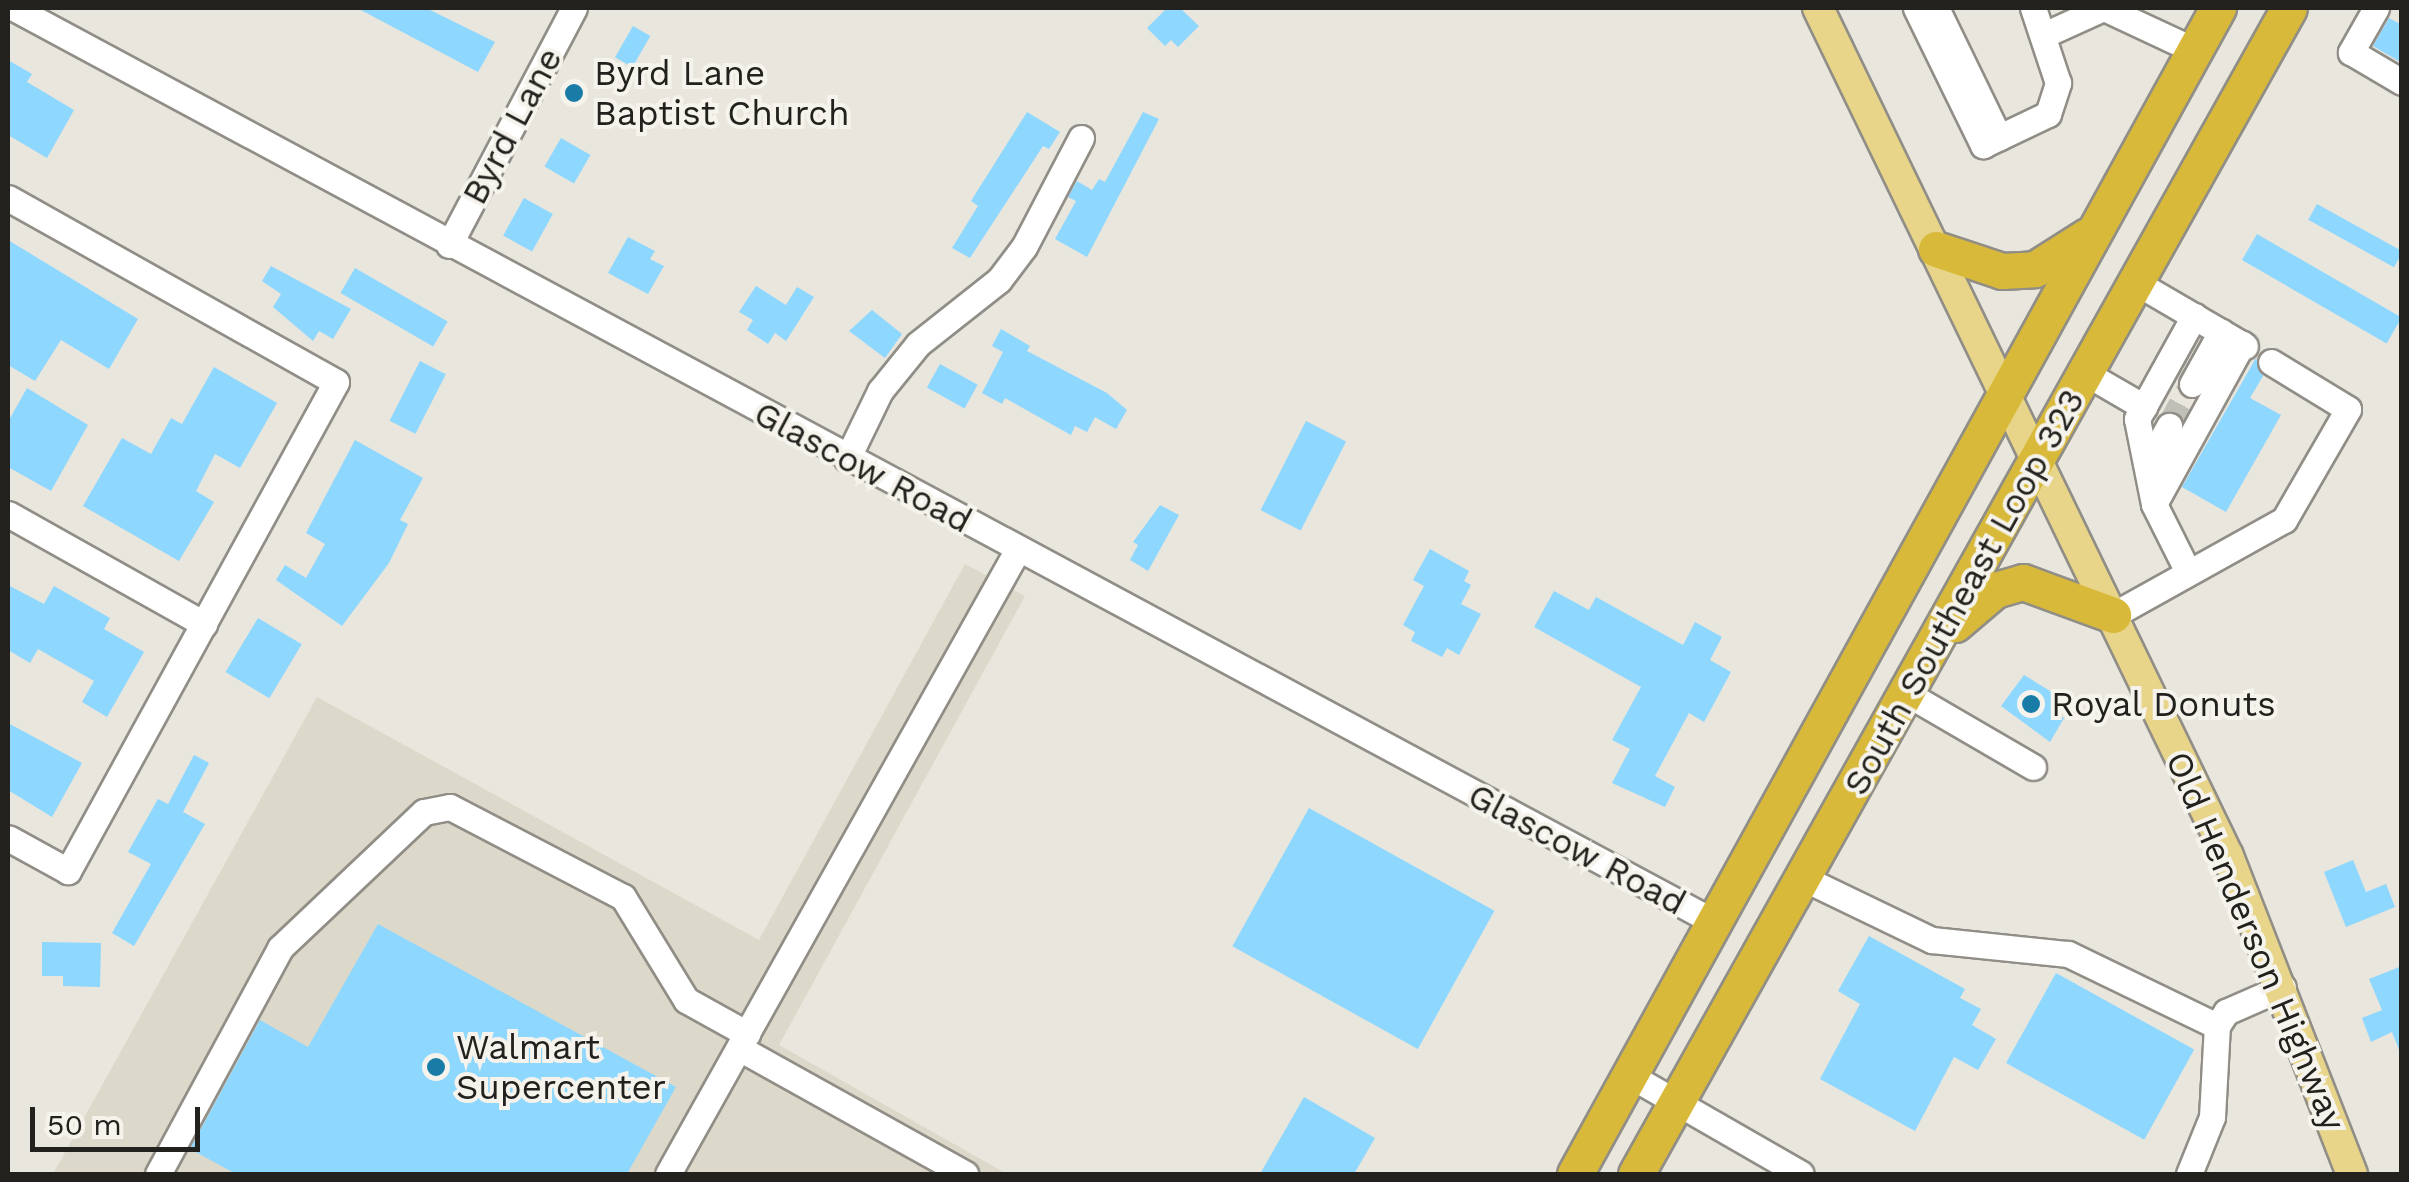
<!DOCTYPE html>
<html>
<head>
<meta charset="utf-8">
<style>
  body { margin:0 }
  #map { position:relative; width:2409px; height:1182px; overflow:hidden; background:#e8e6dd; font-family:"Work Sans",sans-serif }
  div>[style] { position:absolute }
  .built>* { inset:0; background:#ddd9ca }
  .building>* { inset:0; background:#8ed7ff; transform-origin:0 0 }
  .minor-tunnel>* { height:25px; margin-top:-12.5px; transform-origin:0; background:repeating-linear-gradient(90deg,#c0bfb7 0 25px,transparent 0 37px) }
  .roads { filter:drop-shadow(2px 0 #908e86) drop-shadow(-2px 0 #908e86) drop-shadow(0 2px #908e86) drop-shadow(0 -2px #908e86) }
  .minor>* { height:25px; margin:-12.5px; padding:0 12.5px; transform-origin:12.5px; border-radius:12.5px; background:#fff }
  .major>* { height:30px; margin:-15px; padding:0 15px; transform-origin:15px; border-radius:15px; background:#e8d589 }
  .highway>* { height:35px; margin:-17.5px; padding:0 17.5px; transform-origin:17.5px; border-radius:17.5px; background:#d9b93a }
  .dots>* { width:28px; height:28px; translate:-50% -50%; box-sizing:border-box; border:5px solid #f5f3eb; border-radius:50% }
  span { translate:-50% -50%; white-space:nowrap; text-align:center; line-height:1.15; -webkit-text-stroke:8px #f5f3eb; paint-order:stroke }
  .poi-label { font-size:35px; color:#22211e }
  .left { translate:0 -50%; text-align:left }
  .street-label { font-size:35px; color:#22211e }
  .frame { position:absolute; inset:0; border:10px solid #22211e; pointer-events:none }
  .scale { position:absolute; left:30px; top:1107px; width:170px; height:45px; box-sizing:border-box; border:5px solid #22211e; border-top:0; padding-left:12px; font-size:30px; line-height:35px; white-space:nowrap; color:#22211e; -webkit-text-stroke:8px #f5f3eb; paint-order:stroke }
</style>
</head>
<body>
<div id="map">
  <div class="built">
    <i style="clip-path:polygon(965px 564px,1025px 596px,779px 1045px,1007px 1174px,53px 1174px,317px 697px,759px 940px)"></i>
  </div>
  <div class="building">
    <i style="clip-path:polygon(357px 8px,426px 8px,495px 42px,478px 72px)"></i>
    <i style="clip-path:polygon(1167px 8px,1180px 8px,1199px 26px,1178px 47px,1171px 40px,1165px 46px,1147px 28px)"></i>
    <i style="clip-path:polygon(2389px 18px,2402px 25px,2402px 63px,2373px 46px)"></i>
    <i style="left:633px;top:26px;width:20px;height:36px;rotate:30deg"></i>
    <i style="clip-path:polygon(8px 60px,32px 74px,27px 82px,74px 110px,47px 158px,8px 135px)"></i>
    <i style="clip-path:polygon(1027px 112px,1060px 132px,1049px 149px,1043px 146px,970px 258px,952px 248px,978px 206px,971px 201px)"></i>
    <i style="clip-path:polygon(1143px 112px,1159px 119px,1087px 257px,1055px 239px,1076px 201px,1068px 197px,1077px 181px,1092px 190px,1099px 179px,1105px 182px)"></i>
    <i style="left:561px;top:138px;width:34px;height:33px;rotate:30deg"></i>
    <i style="left:524px;top:198px;width:33px;height:43px;rotate:29deg"></i>
    <i style="left:2317px;top:204px;width:98px;height:18px;rotate:29deg"></i>
    <i style="left:2257px;top:234px;width:167px;height:30px;rotate:30deg"></i>
    <i style="clip-path:polygon(628px 237px,655px 251px,650px 259px,664px 266px,648px 294px,608px 273px)"></i>
    <i style="clip-path:polygon(8px 240px,138px 319px,109px 369px,61px 340px,35px 381px,8px 365px)"></i>
    <i style="clip-path:polygon(271px 266px,351px 309px,333px 339px,319px 331px,313px 341px,273px 307px,281px 294px,262px 281px)"></i>
    <i style="left:355px;top:268px;width:107px;height:29px;rotate:30deg"></i>
    <i style="clip-path:polygon(756px 286px,786px 305px,797px 287px,814px 297px,786px 341px,775px 333px,768px 344px,747px 330px,753px 320px,739px 312px)"></i>
    <i style="clip-path:polygon(872px 310px,902px 334px,885px 358px,849px 331px)"></i>
    <i style="clip-path:polygon(1001px 329px,1030px 346px,1027px 351px,1107px 393px,1127px 410px,1116px 429px,1095px 417px,1087px 432px,1075px 426px,1071px 435px,1005px 398px,1002px 404px,982px 393px,1003px 352px,992px 346px)"></i>
    <i style="clip-path:polygon(2256px 358px,2263px 376px,2250px 398px,2281px 415px,2226px 512px,2182px 487px)"></i>
    <i style="left:420px;top:361px;width:29px;height:67px;rotate:27deg"></i>
    <i style="left:940px;top:364px;width:43px;height:27px;rotate:29deg"></i>
    <i style="clip-path:polygon(214px 367px,277px 403px,240px 468px,215px 454px,196px 491px,214px 502px,179px 561px,83px 506px,122px 438px,151px 454px,171px 418px,182px 424px)"></i>
    <i style="clip-path:polygon(27px 388px,88px 425px,51px 491px,8px 467px,8px 422px)"></i>
    <i style="left:1306px;top:421px;width:45px;height:100px;rotate:27deg"></i>
    <i style="clip-path:polygon(355px 440px,423px 478px,400px 520px,408px 524px,389px 563px,342px 626px,276px 580px,285px 565px,306px 578px,325px 544px,306px 533px)"></i>
    <i style="clip-path:polygon(1160px 505px,1179px 515px,1148px 571px,1130px 560px,1138px 545px,1133px 542px)"></i>
    <i style="clip-path:polygon(1430px 549px,1469px 571px,1464px 581px,1471px 585px,1461px 604px,1481px 614px,1459px 655px,1447px 648px,1442px 657px,1411px 641px,1415px 632px,1403px 625px,1424px 586px,1413px 580px)"></i>
    <i style="clip-path:polygon(8px 585px,44px 604px,54px 586px,110px 618px,104px 629px,144px 652px,107px 717px,82px 702px,94px 681px,38px 649px,30px 663px,8px 650px)"></i>
    <i style="clip-path:polygon(1554px 591px,1589px 610px,1596px 597px,1683px 645px,1695px 622px,1722px 637px,1710px 660px,1731px 672px,1704px 722px,1689px 713px,1655px 776px,1675px 787px,1665px 807px,1612px 783px,1630px 749px,1612px 740px,1641px 687px,1534px 627px)"></i>
    <i style="left:258px;top:618px;width:51px;height:63px;rotate:31deg"></i>
    <i style="clip-path:polygon(2024px 675px,2065px 700px,2056px 713px,2064px 718px,2050px 742px,2001px 706px)"></i>
    <i style="clip-path:polygon(8px 723px,82px 763px,52px 817px,8px 790px)"></i>
    <i style="clip-path:polygon(194px 755px,209px 763px,183px 812px,205px 824px,134px 946px,112px 933px,151px 864px,128px 852px,158px 799px,168px 804px)"></i>
    <i style="left:1309px;top:808px;width:212px;height:158px;rotate:29deg"></i>
    <i style="clip-path:polygon(2353px 860px,2366px 892px,2386px 884px,2395px 907px,2346px 927px,2324px 872px)"></i>
    <i style="clip-path:polygon(378px 924px,676px 1087px,627px 1174px,236px 1174px,190px 1149px,260px 1020px,308px 1047px)"></i>
    <i style="clip-path:polygon(1869px 936px,1965px 989px,1960px 998px,1981px 1009px,1972px 1025px,1996px 1039px,1978px 1070px,1954px 1057px,1915px 1131px,1820px 1079px,1860px 1004px,1838px 991px)"></i>
    <i style="clip-path:polygon(42px 942px,101px 943px,100px 987px,63px 986px,63px 976px,42px 976px)"></i>
    <i style="clip-path:polygon(2402px 966px,2402px 1055px,2401px 1055px,2392px 1032px,2371px 1042px,2362px 1018px,2382px 1010px,2369px 979px)"></i>
    <i style="left:2056px;top:973px;width:158px;height:103px;rotate:29deg"></i>
    <i style="clip-path:polygon(1304px 1097px,1375px 1138px,1354px 1174px,1260px 1174px)"></i>
  </div>
  <div class="minor-tunnel">
    <i style="left:2169px;top:426px;width:48px;rotate:-61.3deg"></i>
  </div>
  <div class="roads">
    <div class="minor">
      <i style="left:14px;top:8px;width:1930px;rotate:28.26deg"></i>
      <i style="left:1916px;top:8px;width:153px;rotate:63.9deg"></i>
      <i style="left:1983px;top:145px;width:72px;rotate:-25.5deg"></i>
      <i style="left:2048px;top:114px;width:33px;rotate:-72deg"></i>
      <i style="left:2058px;top:83px;width:79px;rotate:-108.4deg"></i>
      <i style="left:1936px;top:8px;width:144px;rotate:64.1deg"></i>
      <i style="left:2104px;top:8px;width:99px;rotate:25deg"></i>
      <i style="left:2376px;top:8px;width:51px;rotate:119.6deg"></i>
      <i style="left:2351px;top:52px;width:59px;rotate:30.5deg"></i>
      <i style="left:2046px;top:34px;width:63px;rotate:-24.5deg"></i>
      <i style="left:8px;top:198px;width:376px;rotate:29.3deg"></i>
      <i style="left:336px;top:382px;width:558px;rotate:118.73deg"></i>
      <i style="left:68px;top:871px;width:68px;rotate:-151.2deg"></i>
      <i style="left:449px;top:245px;width:268px;rotate:-62.2deg"></i>
      <i style="left:2137px;top:283px;width:125px;rotate:30.3deg"></i>
      <i style="left:2087px;top:374px;width:66px;rotate:30.1deg"></i>
      <i style="left:2192px;top:384px;width:60px;rotate:-60.9deg"></i>
      <i style="left:847px;top:459px;width:76px;rotate:-64.1deg"></i>
      <i style="left:880px;top:391px;width:60px;rotate:-51deg"></i>
      <i style="left:918px;top:344px;width:103px;rotate:-38.3deg"></i>
      <i style="left:999px;top:280px;width:41px;rotate:-52.9deg"></i>
      <i style="left:1024px;top:247px;width:123px;rotate:-62.4deg"></i>
      <i style="left:2147px;top:466px;width:46px;rotate:-61.2deg"></i>
      <i style="left:2154px;top:504px;width:183px;rotate:-61.2deg"></i>
      <i style="left:8px;top:514px;width:225px;rotate:29.3deg"></i>
      <i style="left:2188px;top:572px;width:76px;rotate:-116.6deg"></i>
      <i style="left:2154px;top:504px;width:87px;rotate:-101.3deg"></i>
      <i style="left:2137px;top:419px;width:118px;rotate:-61deg"></i>
      <i style="left:2113px;top:615px;width:196px;rotate:-29.1deg"></i>
      <i style="left:2284px;top:520px;width:128px;rotate:-60deg"></i>
      <i style="left:2348px;top:409px;width:90px;rotate:-148.6deg"></i>
      <i style="left:1906px;top:693px;width:147px;rotate:30.2deg"></i>
      <i style="left:1805px;top:879px;width:141px;rotate:25.7deg"></i>
      <i style="left:1932px;top:940px;width:137px;rotate:5.9deg"></i>
      <i style="left:2068px;top:954px;width:165px;rotate:25.8deg"></i>
      <i style="left:739px;top:1048px;width:259px;rotate:29.1deg"></i>
      <i style="left:1629px;top:1075px;width:198px;rotate:29.9deg"></i>
      <i style="left:158px;top:1174px;width:257px;rotate:-61.6deg"></i>
      <i style="left:280px;top:948px;width:198px;rotate:-43.4deg"></i>
      <i style="left:424px;top:812px;width:26px;rotate:-11deg"></i>
      <i style="left:450px;top:807px;width:195px;rotate:27.5deg"></i>
      <i style="left:623px;top:897px;width:121px;rotate:58.5deg"></i>
      <i style="left:686px;top:1000px;width:70px;rotate:29.1deg"></i>
      <i style="left:668px;top:1174px;width:716px;rotate:-60.75deg"></i>
      <i style="left:2189px;top:1174px;width:61px;rotate:-68deg"></i>
      <i style="left:2212px;top:1117px;width:91px;rotate:-86.9deg"></i>
      <i style="left:2217px;top:1026px;width:17px;rotate:-57deg"></i>
      <i style="left:2226px;top:1012px;width:62px;rotate:-23.7deg"></i>
    </div>
    <div class="major">
      <i style="left:1818px;top:8px;width:942px;rotate:64.2deg"></i>
      <i style="left:2228px;top:856px;width:341px;rotate:68.7deg"></i>
    </div>
    <div class="highway">
      <i style="left:1936px;top:249px;width:70px;rotate:18.4deg"></i>
      <i style="left:2002px;top:271px;width:33px;rotate:-3deg"></i>
      <i style="left:2035px;top:269px;width:62px;rotate:-32.4deg"></i>
      <i style="left:1955px;top:624px;width:52px;rotate:-40.4deg"></i>
      <i style="left:1995px;top:590px;width:29px;rotate:-16deg"></i>
      <i style="left:2023px;top:582px;width:96px;rotate:20.1deg"></i>
      <i style="left:1575px;top:1174px;width:1332px;rotate:-61.13deg"></i>
      <i style="left:1636px;top:1174px;width:1336px;rotate:-60.75deg"></i>
    </div>
  </div>
  <div class="dots">
    <i style="left:574px;top:93px;background:#187ca7"></i>
    <i style="left:2031px;top:704px;background:#187ca7"></i>
    <i style="left:436px;top:1067px;background:#187ca7"></i>
  </div>
  <div class="poi-label">
    <span class="left" style="left:594px;top:93px">Byrd Lane<br>Baptist Church</span>
    <span class="left" style="left:2051px;top:704px">Royal Donuts</span>
    <span class="left" style="left:456px;top:1067px">Walmart<br>Supercenter</span>
  </div>
  <div class="street-label">
    <span style="left:512px;top:126px;rotate:-62deg">Byrd Lane</span>
    <span style="left:863px;top:467px;rotate:28deg">Glascow Road</span>
    <span style="left:1964px;top:592px;rotate:-61deg">South Southeast Loop 323</span>
    <span style="left:1577px;top:849px;rotate:28deg">Glascow Road</span>
    <span style="left:2256px;top:941px;rotate:67deg">Old Henderson Highway</span>
  </div>
  <div class="frame"></div>
  <div class="scale">50 m</div>
</div>
</body>
</html>
